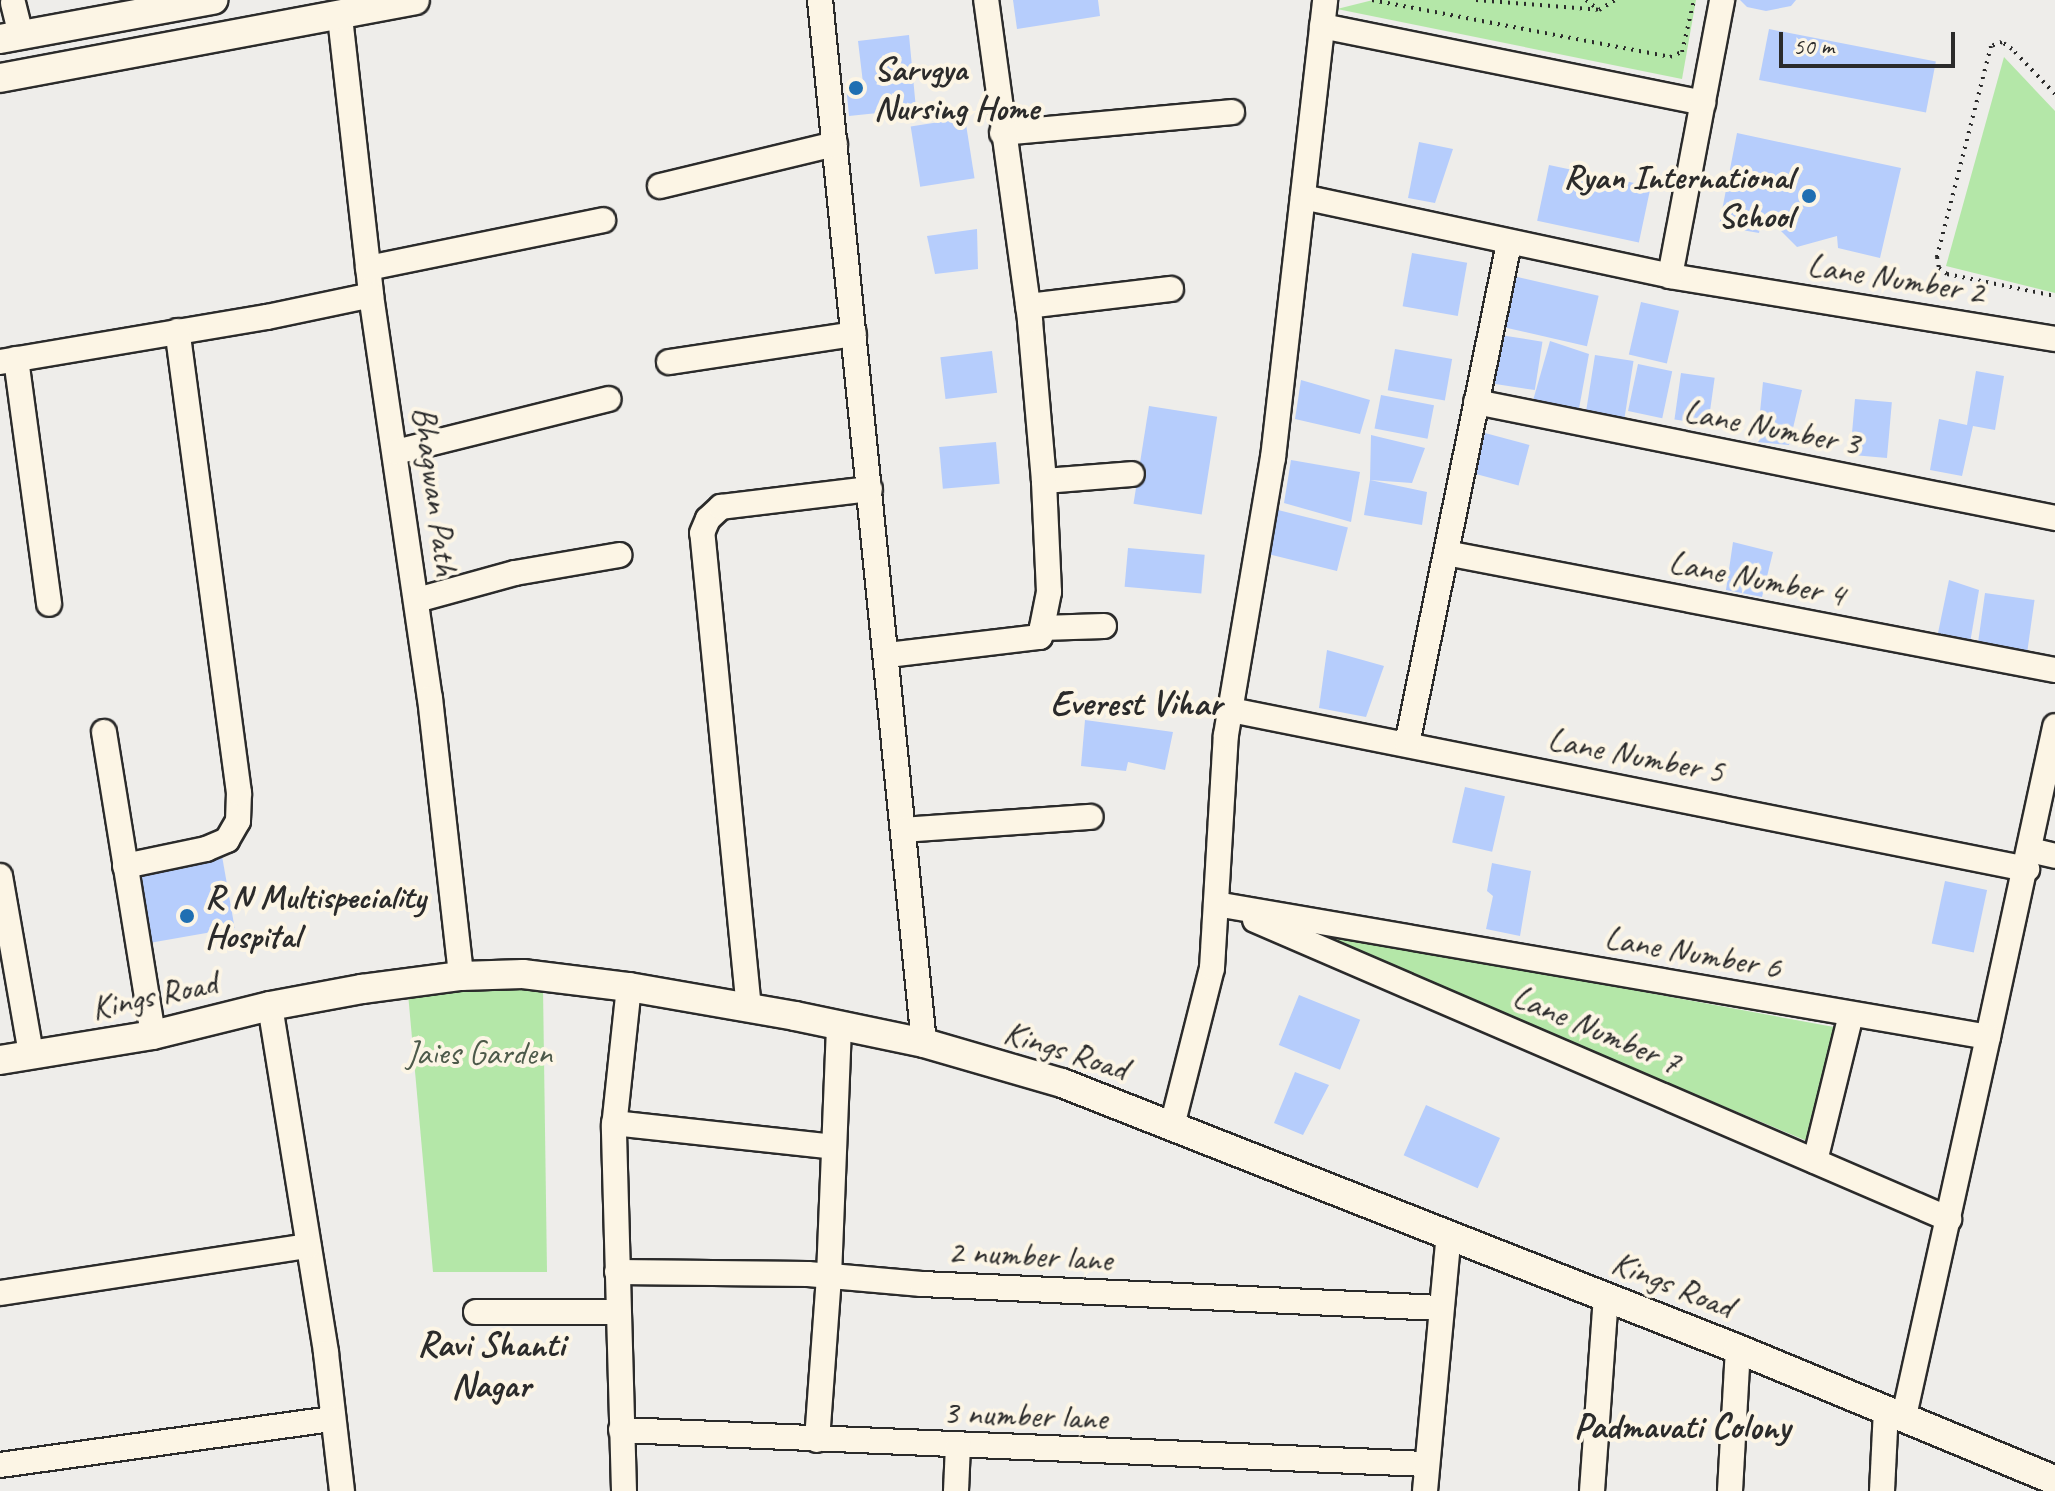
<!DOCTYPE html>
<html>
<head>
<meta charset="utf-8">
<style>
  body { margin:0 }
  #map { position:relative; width:2055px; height:1491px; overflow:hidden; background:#eeedea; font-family:Caveat,sans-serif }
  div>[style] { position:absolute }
  .green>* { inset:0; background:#b4e7a8 }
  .building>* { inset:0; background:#b6cdfc; transform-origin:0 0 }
  .path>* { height:4px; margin-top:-2px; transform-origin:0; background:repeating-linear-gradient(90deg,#2b2b2b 0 2px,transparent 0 8px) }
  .roads { filter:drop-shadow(2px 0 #2b2b2b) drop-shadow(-2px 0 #2b2b2b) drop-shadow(0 2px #2b2b2b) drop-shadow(0 -2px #2b2b2b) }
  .minor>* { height:24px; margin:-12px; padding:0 12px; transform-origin:12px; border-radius:12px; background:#fcf5e5 }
  .tertiary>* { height:28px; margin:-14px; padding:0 14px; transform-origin:14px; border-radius:14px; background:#fcf5e5 }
  .dots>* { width:22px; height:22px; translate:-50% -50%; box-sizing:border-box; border:4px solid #fcf5e5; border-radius:50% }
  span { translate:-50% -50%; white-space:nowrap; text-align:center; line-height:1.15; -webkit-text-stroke:8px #fcf5e5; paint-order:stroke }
  .poi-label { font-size:34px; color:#2b2b2b; font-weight:700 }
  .left { translate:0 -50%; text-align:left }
  .right { translate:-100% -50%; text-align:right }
  .street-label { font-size:34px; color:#2b2b2b }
  .park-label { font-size:34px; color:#4d5a4a }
  .neighbourhood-label { font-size:36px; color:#2b2b2b; font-weight:700 }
  .scale { position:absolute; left:1779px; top:32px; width:176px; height:36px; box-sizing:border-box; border:4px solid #2b2b2b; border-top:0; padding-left:10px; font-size:24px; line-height:28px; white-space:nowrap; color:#2b2b2b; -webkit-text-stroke:6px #fcf5e5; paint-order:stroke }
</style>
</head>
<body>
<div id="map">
  <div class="green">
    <i style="clip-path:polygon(1373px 0,1696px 0,1682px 79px,1337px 9px)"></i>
    <i style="clip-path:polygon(2004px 57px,2055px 111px,2055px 293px,1946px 266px)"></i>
    <i style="clip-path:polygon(1296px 928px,1834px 1027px,1807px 1141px)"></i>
    <i style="clip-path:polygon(406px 971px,543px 988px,547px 1272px,433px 1272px)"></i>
  </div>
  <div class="building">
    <i style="clip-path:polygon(1013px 0,1098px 0,1100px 16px,1017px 29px)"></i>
    <i style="clip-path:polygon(1740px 0,1796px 0,1791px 6px,1766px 11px,1747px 7px)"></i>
    <i style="left:1769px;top:29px;width:170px;height:52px;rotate:11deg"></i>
    <i style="clip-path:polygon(909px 35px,916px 109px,849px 116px,846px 85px,863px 83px,858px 41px)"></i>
    <i style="left:965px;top:118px;width:61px;height:55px;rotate:81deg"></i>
    <i style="clip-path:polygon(1737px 133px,1901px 168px,1880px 258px,1838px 248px,1837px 236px,1797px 247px,1763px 213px,1759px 233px,1719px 226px)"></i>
    <i style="clip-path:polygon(1419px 142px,1453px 149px,1435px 203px,1408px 198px)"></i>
    <i style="left:1549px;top:165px;width:104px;height:57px;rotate:12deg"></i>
    <i style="clip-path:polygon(977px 229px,978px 269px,935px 274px,927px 236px)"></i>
    <i style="left:1412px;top:253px;width:56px;height:54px;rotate:10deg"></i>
    <i style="left:1509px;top:275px;width:92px;height:52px;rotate:13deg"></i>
    <i style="left:1641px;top:302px;width:39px;height:54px;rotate:13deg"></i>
    <i style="left:1500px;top:335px;width:43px;height:49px;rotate:9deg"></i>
    <i style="clip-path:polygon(1550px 341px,1589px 354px,1578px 414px,1532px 404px)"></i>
    <i style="left:1395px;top:349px;width:58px;height:42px;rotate:10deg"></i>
    <i style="left:992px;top:351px;width:42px;height:52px;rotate:83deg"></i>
    <i style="left:1595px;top:355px;width:39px;height:60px;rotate:9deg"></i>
    <i style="left:1638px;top:364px;width:35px;height:48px;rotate:12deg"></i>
    <i style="clip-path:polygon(1976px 371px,2004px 376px,1995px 430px,1973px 426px,1962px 476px,1930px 470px,1939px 419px,1967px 425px)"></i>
    <i style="left:1681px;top:373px;width:34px;height:47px;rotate:8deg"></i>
    <i style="clip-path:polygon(1301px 380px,1370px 400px,1360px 434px,1295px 419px)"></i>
    <i style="clip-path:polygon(1763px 382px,1802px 390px,1789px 445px,1757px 442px)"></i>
    <i style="left:1381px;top:395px;width:54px;height:34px;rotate:11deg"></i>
    <i style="left:1855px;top:399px;width:37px;height:56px;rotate:5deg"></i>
    <i style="left:1149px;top:406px;width:69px;height:99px;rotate:9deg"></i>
    <i style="left:1485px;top:433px;width:46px;height:42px;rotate:15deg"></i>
    <i style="clip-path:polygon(1371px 435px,1425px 448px,1412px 483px,1370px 480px,1427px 492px,1422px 525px,1364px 515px,1370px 480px)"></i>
    <i style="left:996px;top:442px;width:42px;height:57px;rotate:85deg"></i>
    <i style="clip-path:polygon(1291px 460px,1360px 472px,1351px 522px,1284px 503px)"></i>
    <i style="left:1278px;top:510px;width:72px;height:45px;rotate:14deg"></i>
    <i style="clip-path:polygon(1733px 542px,1773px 552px,1762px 597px,1726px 590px)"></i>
    <i style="left:1128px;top:548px;width:77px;height:39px;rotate:5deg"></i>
    <i style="clip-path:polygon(1949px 580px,1979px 590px,1970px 643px,1938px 633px)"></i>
    <i style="left:1985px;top:593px;width:50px;height:55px;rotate:8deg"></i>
    <i style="clip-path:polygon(1327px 650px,1384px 666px,1366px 717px,1319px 708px)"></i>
    <i style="clip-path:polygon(1085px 720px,1173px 732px,1165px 770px,1128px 762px,1126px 771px,1081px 766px)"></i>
    <i style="left:1465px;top:787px;width:41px;height:57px;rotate:13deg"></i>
    <i style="left:222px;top:856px;width:73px;height:91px;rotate:80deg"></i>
    <i style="clip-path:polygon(1492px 863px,1531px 871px,1520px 936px,1486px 929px,1493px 896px,1487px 891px)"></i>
    <i style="left:1945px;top:881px;width:43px;height:64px;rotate:12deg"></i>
    <i style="left:1299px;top:995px;width:66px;height:54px;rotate:22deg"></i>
    <i style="clip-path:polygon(1295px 1072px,1329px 1085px,1303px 1135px,1274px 1123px)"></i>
    <i style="left:1426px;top:1105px;width:81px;height:55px;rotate:24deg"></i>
  </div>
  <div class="path">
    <i style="left:1372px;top:0;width:303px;rotate:10.8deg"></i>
    <i style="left:1670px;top:57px;width:13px;rotate:-23deg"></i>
    <i style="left:1682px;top:52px;width:53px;rotate:-77deg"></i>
    <i style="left:1476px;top:0;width:123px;rotate:4.6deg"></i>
    <i style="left:1586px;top:0;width:16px;rotate:38deg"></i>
    <i style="left:1599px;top:10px;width:19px;rotate:-32deg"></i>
    <i style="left:2055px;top:94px;width:62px;rotate:-133.7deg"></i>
    <i style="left:2012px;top:49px;width:12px;rotate:-145deg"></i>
    <i style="left:2002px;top:42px;width:12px;rotate:160deg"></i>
    <i style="left:1991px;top:46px;width:218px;rotate:104.4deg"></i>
    <i style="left:1937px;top:257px;width:11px;rotate:80deg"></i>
    <i style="left:1939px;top:268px;width:10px;rotate:37deg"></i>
    <i style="left:1947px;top:274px;width:110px;rotate:11.5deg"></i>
  </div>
  <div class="roads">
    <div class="minor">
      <i style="left:820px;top:0;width:1048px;rotate:84.31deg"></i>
      <i style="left:13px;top:3px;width:33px;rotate:76deg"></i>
      <i style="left:340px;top:17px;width:280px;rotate:83.6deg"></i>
      <i style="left:371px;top:295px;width:407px;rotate:81.7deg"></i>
      <i style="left:430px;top:698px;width:280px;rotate:83.6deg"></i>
      <i style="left:1322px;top:26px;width:389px;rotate:11.4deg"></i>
      <i style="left:1002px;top:133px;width:231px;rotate:-5.2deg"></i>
      <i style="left:660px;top:186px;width:180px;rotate:-13.5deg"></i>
      <i style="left:1303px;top:197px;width:375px;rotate:12.1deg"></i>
      <i style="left:1670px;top:276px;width:390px;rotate:9.3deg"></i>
      <i style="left:368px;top:268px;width:240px;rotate:-11.5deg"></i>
      <i style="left:1670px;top:276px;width:281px;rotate:-79.3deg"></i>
      <i style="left:1028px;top:306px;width:144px;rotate:-6.8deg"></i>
      <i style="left:16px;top:359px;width:247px;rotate:82.3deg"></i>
      <i style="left:0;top:362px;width:271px;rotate:-9.6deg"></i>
      <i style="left:267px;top:317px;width:106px;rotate:-11.9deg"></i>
      <i style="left:669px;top:362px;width:187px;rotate:-8.6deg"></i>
      <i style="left:1476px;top:402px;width:591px;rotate:11.33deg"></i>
      <i style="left:396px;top:452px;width:219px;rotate:-14deg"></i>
      <i style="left:1044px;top:481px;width:88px;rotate:-4.5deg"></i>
      <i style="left:1446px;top:553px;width:620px;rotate:10.88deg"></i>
      <i style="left:417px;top:600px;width:102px;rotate:-15.4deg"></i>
      <i style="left:515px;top:573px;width:106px;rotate:-9.8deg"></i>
      <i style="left:1042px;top:628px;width:62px;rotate:-1.8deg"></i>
      <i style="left:888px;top:655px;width:153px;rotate:-6.8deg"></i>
      <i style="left:1040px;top:637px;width:46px;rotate:-78.7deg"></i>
      <i style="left:1049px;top:592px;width:111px;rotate:-92.6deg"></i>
      <i style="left:1044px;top:481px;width:162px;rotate:-95deg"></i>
      <i style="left:1030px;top:320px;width:323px;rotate:-97.8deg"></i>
      <i style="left:1231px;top:710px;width:812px;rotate:11.3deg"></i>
      <i style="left:104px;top:732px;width:307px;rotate:80.8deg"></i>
      <i style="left:1407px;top:744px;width:511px;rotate:-78.49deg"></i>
      <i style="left:903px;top:830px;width:188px;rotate:-4deg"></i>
      <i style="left:2030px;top:850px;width:26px;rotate:13deg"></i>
      <i style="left:125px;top:866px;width:83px;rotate:-11.9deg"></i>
      <i style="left:206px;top:849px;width:23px;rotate:-23deg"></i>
      <i style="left:227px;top:840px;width:22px;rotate:-60deg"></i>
      <i style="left:238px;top:821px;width:28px;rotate:-88deg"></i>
      <i style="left:239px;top:793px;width:466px;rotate:-97.6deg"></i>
      <i style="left:0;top:876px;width:181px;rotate:80.1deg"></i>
      <i style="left:1216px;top:904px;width:783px;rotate:9.77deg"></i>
      <i style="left:1988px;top:1037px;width:318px;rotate:-77.8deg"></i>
      <i style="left:1255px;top:920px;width:756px;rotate:23.31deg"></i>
      <i style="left:270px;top:1006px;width:351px;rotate:80.8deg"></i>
      <i style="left:326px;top:1353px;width:139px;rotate:83.4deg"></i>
      <i style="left:749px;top:1009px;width:478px;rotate:-95.6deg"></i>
      <i style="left:702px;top:533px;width:15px;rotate:-67deg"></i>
      <i style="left:708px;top:519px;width:18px;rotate:-43deg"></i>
      <i style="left:721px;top:507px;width:150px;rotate:-6.9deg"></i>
      <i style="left:614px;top:1123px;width:221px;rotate:6.2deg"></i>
      <i style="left:1172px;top:1126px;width:163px;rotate:-75.8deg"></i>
      <i style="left:1212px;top:968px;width:233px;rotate:-86.6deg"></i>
      <i style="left:1226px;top:735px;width:281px;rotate:-80.4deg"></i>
      <i style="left:1273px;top:458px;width:461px;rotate:-83.5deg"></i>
      <i style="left:1815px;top:1161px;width:151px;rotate:-76.2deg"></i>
      <i style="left:617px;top:1272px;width:191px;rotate:0.6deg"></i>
      <i style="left:808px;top:1274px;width:114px;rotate:5deg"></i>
      <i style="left:922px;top:1284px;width:520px;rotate:2.65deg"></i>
      <i style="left:0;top:1293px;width:312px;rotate:-8.7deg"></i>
      <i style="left:476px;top:1312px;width:142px"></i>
      <i style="left:1904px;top:1416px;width:388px;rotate:-77.5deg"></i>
      <i style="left:621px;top:1430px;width:806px;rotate:2.42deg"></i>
      <i style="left:817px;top:1440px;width:164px;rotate:-85.8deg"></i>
      <i style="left:829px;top:1276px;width:248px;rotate:-87.7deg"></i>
      <i style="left:0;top:1465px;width:336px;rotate:-7.9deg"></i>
      <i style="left:624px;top:1491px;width:364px;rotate:-91.6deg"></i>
      <i style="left:614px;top:1127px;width:141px;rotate:-83.9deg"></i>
      <i style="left:956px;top:1491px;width:45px;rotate:-87.5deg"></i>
      <i style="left:1425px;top:1491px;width:258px;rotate:-84.7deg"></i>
      <i style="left:1592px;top:1491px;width:195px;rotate:-85.9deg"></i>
      <i style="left:1730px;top:1491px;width:142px;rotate:-86.8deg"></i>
      <i style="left:1882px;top:1491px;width:81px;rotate:-87.2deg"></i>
    </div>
    <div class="tertiary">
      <i style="left:0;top:39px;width:217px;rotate:-10.4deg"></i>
      <i style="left:0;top:78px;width:422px;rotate:-10.6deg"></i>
      <i style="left:0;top:1060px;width:155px;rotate:-9.3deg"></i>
      <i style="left:153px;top:1035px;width:121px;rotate:-13.9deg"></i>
      <i style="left:270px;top:1006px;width:94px;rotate:-10.5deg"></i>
      <i style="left:362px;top:989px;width:100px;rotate:-7.5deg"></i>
      <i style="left:461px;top:976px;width:62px;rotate:-1.8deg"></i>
      <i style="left:523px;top:974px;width:107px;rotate:7deg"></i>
      <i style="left:629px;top:987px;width:169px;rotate:9.9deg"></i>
      <i style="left:795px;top:1016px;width:132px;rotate:11.8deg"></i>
      <i style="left:924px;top:1043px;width:144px;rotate:16.2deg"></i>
      <i style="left:1062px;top:1083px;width:726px;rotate:21.48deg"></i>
      <i style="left:1738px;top:1349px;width:343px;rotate:22.5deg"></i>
    </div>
  </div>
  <div class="dots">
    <i style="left:856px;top:88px;background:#1f6fb2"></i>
    <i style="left:1809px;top:196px;background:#1f6fb2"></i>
    <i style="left:187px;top:916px;background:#1f6fb2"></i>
  </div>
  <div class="poi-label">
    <span class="left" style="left:874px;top:88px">Sarvgya<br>Nursing Home</span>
    <span class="right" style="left:1793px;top:196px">Ryan International<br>School</span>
    <span class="left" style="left:205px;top:916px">R N Multispeciality<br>Hospital</span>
  </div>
  <div class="street-label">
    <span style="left:1896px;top:278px;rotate:9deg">Lane Number 2</span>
    <span style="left:1772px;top:427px;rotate:11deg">Lane Number 3</span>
    <span style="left:436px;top:491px;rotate:82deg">Bhagwan Path</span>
    <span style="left:1757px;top:578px;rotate:11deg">Lane Number 4</span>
    <span style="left:1636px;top:755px;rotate:11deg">Lane Number 5</span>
    <span style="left:1693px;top:952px;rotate:10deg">Lane Number 6</span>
    <span style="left:154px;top:995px;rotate:-12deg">Kings Road</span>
    <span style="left:1597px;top:1029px;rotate:23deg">Lane Number 7</span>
    <span style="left:1066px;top:1050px;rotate:18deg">Kings Road</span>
    <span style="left:1030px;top:1255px;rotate:3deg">2 number lane</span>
    <span style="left:1673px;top:1284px;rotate:22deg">Kings Road</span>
    <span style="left:1025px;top:1415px;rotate:2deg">3 number lane</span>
  </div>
  <div class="park-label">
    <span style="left:479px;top:1053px">Jaies Garden</span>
  </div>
  <div class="neighbourhood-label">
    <span style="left:1136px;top:704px">Everest Vihar</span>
    <span style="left:491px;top:1365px">Ravi Shanti<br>Nagar</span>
    <span style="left:1682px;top:1427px">Padmavati Colony</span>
  </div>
  <div class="scale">50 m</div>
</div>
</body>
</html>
